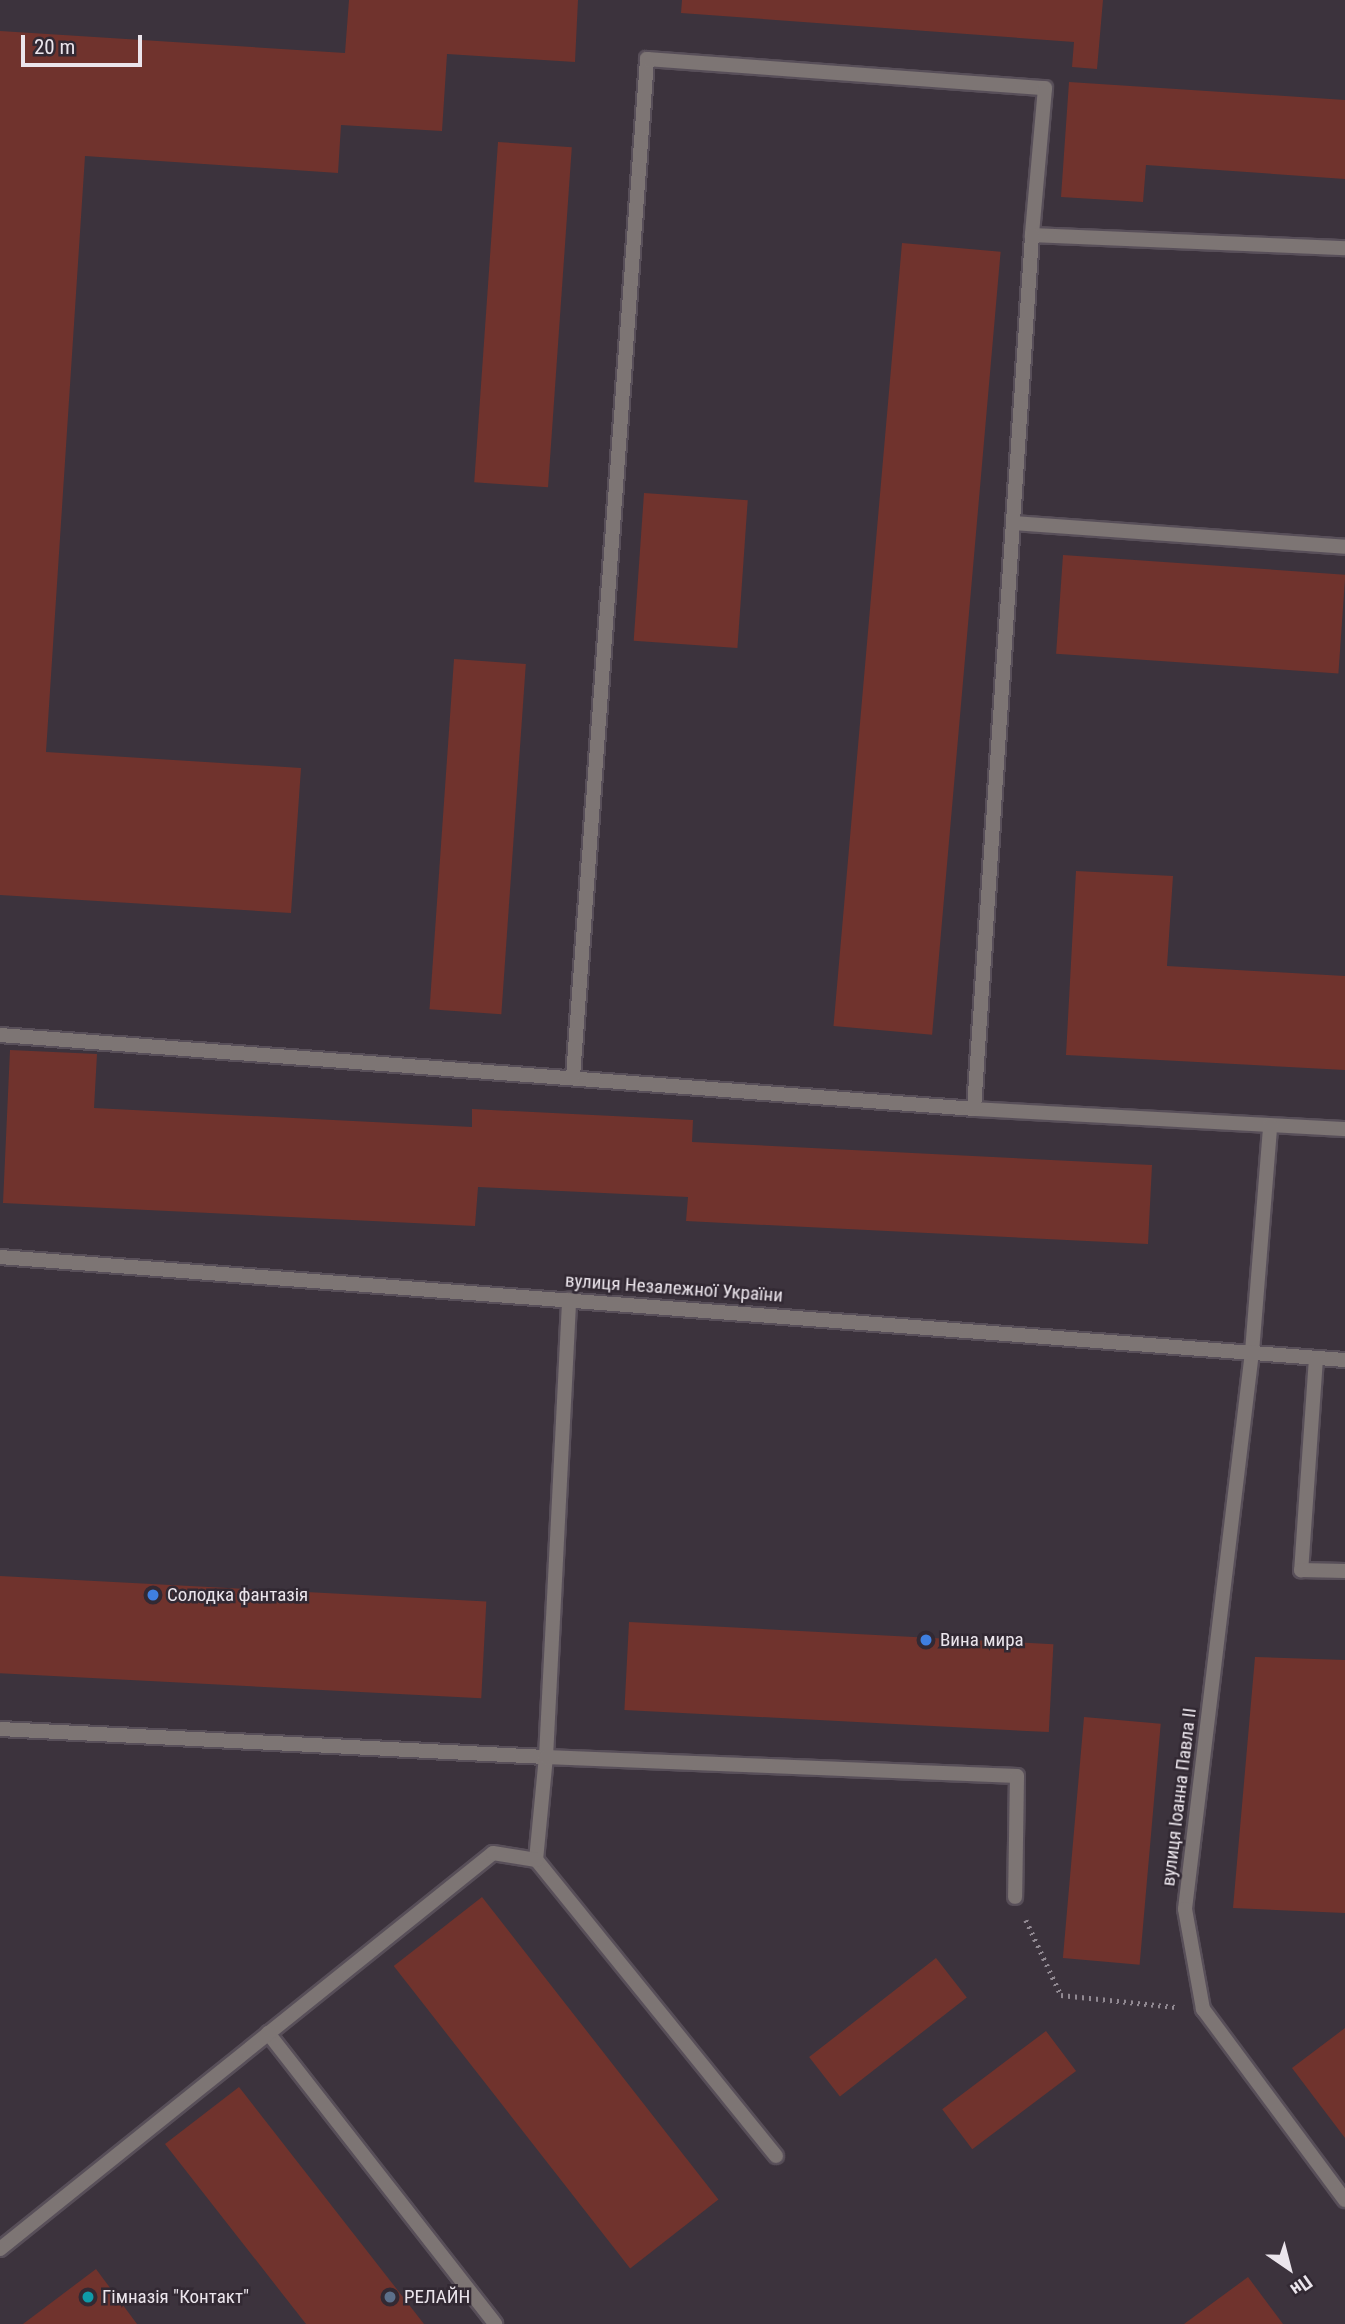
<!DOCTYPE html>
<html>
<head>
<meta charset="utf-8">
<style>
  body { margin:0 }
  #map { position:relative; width:1345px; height:2324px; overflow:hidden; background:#3c333d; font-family:"Roboto Condensed",sans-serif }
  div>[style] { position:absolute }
  .building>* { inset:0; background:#70332d; transform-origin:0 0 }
  .path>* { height:4.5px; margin-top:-2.25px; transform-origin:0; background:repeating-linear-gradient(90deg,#918992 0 2px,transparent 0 7px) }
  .roads { filter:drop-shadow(2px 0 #584f59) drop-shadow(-2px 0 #584f59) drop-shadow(0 2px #584f59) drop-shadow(0 -2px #584f59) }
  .service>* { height:14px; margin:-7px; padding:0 7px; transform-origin:7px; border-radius:7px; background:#7d7574 }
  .minor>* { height:14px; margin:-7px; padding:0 7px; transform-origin:7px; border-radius:7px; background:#7d7574 }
  .tertiary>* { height:14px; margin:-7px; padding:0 7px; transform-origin:7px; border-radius:7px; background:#7d7574 }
  .dots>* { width:19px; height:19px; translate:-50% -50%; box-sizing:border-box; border:4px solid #322933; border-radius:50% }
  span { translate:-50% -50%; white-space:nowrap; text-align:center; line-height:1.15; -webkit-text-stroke:5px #322933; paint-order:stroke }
  .street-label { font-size:19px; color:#ebe5ec }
  .poi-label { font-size:19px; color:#ebe5ec }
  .left { translate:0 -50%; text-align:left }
  .north { position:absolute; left:1254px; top:2233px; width:70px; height:70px; -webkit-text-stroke:5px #322933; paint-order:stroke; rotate:145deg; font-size:19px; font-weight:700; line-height:28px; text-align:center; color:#ebe5ec }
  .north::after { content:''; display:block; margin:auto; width:24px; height:32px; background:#ebe5ec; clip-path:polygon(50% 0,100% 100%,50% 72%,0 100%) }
  .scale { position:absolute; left:21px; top:35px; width:121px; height:32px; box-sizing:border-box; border:4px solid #ebe5ec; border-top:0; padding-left:9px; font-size:21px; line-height:24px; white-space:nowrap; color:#ebe5ec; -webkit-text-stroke:5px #322933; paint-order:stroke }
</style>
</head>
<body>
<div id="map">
  <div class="building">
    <i style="clip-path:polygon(349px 0,578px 0,575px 62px,447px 54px,442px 131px,341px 125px,338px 173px,85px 156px,46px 752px,301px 768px,291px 913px,0 895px,0 31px,345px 53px)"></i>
    <i style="clip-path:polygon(682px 0,1103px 0,1097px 69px,1072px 67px,1074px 42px,681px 13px)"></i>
    <i style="clip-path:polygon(1069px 82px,1345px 100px,1345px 179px,1146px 165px,1143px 202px,1061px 197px)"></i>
    <i style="left:498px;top:142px;width:74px;height:341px;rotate:4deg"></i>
    <i style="left:902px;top:243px;width:99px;height:786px;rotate:5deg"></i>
    <i style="left:644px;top:493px;width:104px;height:148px;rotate:4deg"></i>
    <i style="left:1063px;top:555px;width:283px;height:99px;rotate:4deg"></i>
    <i style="left:454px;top:659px;width:72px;height:351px;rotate:4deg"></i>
    <i style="clip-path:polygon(1076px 871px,1173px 876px,1167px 966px,1345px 976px,1345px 1070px,1066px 1055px)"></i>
    <i style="clip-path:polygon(10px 1050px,97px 1054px,94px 1108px,472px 1127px,472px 1109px,693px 1120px,692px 1142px,1152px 1165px,1148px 1244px,686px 1221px,688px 1197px,478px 1187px,475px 1226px,3px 1203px)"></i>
    <i style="left:0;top:1576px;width:487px;height:97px;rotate:3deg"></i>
    <i style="left:629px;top:1622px;width:425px;height:88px;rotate:3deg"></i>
    <i style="clip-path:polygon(1255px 1657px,1345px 1660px,1345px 1913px,1233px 1908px)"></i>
    <i style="left:1084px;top:1717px;width:77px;height:242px;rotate:5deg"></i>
    <i style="left:482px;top:1897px;width:384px;height:112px;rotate:52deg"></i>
    <i style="left:936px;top:1958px;width:50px;height:161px;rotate:52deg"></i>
    <i style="clip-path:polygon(1345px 2028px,1345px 2138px,1292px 2068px)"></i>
    <i style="left:1046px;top:2031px;width:50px;height:130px;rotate:53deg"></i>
    <i style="clip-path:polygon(239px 2087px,424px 2324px,306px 2324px,165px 2144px)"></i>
    <i style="clip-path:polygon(96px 2269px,137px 2324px,23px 2324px)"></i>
    <i style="clip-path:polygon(1248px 2277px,1283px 2324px,1184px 2324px)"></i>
  </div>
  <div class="path">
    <i style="left:1026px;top:1920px;width:83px;rotate:65deg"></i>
    <i style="left:1061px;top:1995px;width:115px;rotate:6deg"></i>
  </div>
  <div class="roads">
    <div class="service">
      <i style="left:1013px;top:523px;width:333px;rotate:4.1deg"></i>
      <i style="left:0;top:1035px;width:977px;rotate:4.34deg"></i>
      <i style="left:974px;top:1109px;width:372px;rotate:3.1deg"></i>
      <i style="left:573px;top:1077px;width:1021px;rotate:-85.84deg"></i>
      <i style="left:647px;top:59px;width:399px;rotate:4.2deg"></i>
      <i style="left:1045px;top:88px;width:148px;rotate:95.1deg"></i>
      <i style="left:1032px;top:235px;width:313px;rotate:2.4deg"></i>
      <i style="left:974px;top:1109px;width:876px;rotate:-86.2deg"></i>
      <i style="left:1252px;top:1352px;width:227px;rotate:-85.4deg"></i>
      <i style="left:1316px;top:1358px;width:213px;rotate:94deg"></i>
      <i style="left:1301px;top:1570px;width:44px;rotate:1.3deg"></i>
      <i style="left:0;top:1729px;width:547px;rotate:2.94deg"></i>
      <i style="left:546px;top:1757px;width:458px;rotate:-87.1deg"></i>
      <i style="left:268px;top:2033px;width:369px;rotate:52deg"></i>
      <i style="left:776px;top:2156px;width:381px;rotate:-129deg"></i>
      <i style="left:536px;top:1860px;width:103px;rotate:-84.5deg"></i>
      <i style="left:546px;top:1757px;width:471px;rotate:2.3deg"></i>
      <i style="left:1017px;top:1776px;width:121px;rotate:90.9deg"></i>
      <i style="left:0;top:2249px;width:632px;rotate:-38.77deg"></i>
      <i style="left:493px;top:1853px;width:44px;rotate:9.2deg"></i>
    </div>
    <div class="minor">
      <i style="left:1252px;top:1352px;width:561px;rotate:96.86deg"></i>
      <i style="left:1185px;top:1909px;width:102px;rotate:79.8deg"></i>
      <i style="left:1203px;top:2009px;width:238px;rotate:53.4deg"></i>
    </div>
    <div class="tertiary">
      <i style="left:0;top:1257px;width:1349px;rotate:4.38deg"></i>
    </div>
  </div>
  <div class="dots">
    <i style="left:153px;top:1595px;background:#3f7fe0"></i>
    <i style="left:926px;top:1640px;background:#3f7fe0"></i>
    <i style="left:88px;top:2297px;background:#0f9aa8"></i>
    <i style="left:390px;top:2297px;background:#5c6f8a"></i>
  </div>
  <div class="street-label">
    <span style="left:674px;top:1288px;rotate:4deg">вулиця Незалежної України</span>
    <span style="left:1179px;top:1797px;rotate:-83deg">вулиця Іоанна Павла ІІ</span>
  </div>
  <div class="poi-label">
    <span class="left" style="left:167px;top:1595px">Солодка фантазія</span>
    <span class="left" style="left:940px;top:1640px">Вина мира</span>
    <span class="left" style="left:102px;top:2297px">Гімназія "Контакт"</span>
    <span class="left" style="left:404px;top:2297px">РЕЛАЙН</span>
  </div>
  <div class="north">Пн</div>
  <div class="scale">20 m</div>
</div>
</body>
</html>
